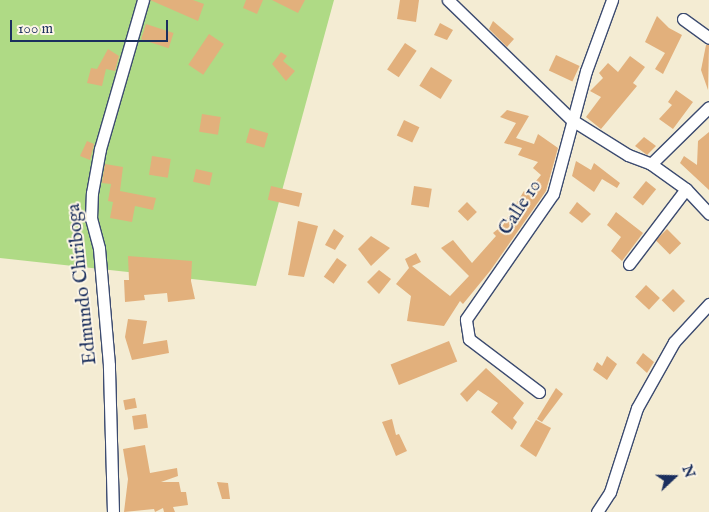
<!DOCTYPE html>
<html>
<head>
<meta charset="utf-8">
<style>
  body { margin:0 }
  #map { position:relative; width:709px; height:512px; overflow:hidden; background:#f4ecd3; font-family:"IM FELL English",serif }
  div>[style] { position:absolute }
  .green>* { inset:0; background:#afda85 }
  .building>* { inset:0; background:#e2b07c; transform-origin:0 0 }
  .roads { filter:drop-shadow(1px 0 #3c4b70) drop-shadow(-1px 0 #3c4b70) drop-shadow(0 1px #3c4b70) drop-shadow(0 -1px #3c4b70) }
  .street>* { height:11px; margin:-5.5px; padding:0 5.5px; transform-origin:5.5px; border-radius:5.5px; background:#fff }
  span { translate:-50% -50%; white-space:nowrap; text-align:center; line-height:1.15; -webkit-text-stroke:4px #fcf5e5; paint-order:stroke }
  .street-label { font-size:19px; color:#1b2f5e }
  .north { position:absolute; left:649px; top:452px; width:50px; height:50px; -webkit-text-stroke:4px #fcf5e5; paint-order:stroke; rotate:69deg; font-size:14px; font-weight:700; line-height:20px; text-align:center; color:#1b2f5e }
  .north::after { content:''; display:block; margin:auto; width:18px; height:22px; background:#1b2f5e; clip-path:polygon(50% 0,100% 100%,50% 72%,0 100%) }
  .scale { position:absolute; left:10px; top:20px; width:158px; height:22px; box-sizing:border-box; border:2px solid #1b2f5e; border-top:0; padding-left:6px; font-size:15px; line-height:18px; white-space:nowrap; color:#1b2f5e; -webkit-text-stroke:4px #fcf5e5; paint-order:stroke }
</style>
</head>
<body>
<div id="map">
  <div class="green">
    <i style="clip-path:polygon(0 0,334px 0,256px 286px,0 258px)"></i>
  </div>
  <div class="building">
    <i style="clip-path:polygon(150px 0,193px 0,204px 4px,198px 21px)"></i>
    <i style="clip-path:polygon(246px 0,263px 0,257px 14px,243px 8px)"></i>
    <i style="clip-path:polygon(272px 0,305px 0,298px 13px)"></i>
    <i style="clip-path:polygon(400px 0,419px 0,416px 22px,397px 19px)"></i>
    <i style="clip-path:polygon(657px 16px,669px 28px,682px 35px,663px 74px,655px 69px,665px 53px,645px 42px)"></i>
    <i style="clip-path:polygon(493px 21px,514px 39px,507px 47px,489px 29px)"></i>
    <i style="clip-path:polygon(440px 23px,453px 30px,447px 40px,434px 35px)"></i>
    <i style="left:146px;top:24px;width:29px;height:16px;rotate:18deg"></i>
    <i style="left:209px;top:34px;width:18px;height:37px;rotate:34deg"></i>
    <i style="left:405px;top:43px;width:14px;height:32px;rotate:34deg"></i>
    <i style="clip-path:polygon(706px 45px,709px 45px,708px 90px,701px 70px)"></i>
    <i style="clip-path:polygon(108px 49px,119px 56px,115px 71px,106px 69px,102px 86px,87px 83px,91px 68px,97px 69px)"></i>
    <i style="clip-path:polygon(281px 52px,287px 56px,283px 61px,295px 71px,286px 81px,272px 64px)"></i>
    <i style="left:556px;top:55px;width:26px;height:17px;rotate:25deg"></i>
    <i style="clip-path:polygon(630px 56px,645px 67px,633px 83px,637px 86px,601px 129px,586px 117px,601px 97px,590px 91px,603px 78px,599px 73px,608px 63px,618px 72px)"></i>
    <i style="left:431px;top:67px;width:25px;height:22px;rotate:32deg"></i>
    <i style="clip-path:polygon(676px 90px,693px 102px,673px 129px,659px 119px,672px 105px,668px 102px)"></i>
    <i style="clip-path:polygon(507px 110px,529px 116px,516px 138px,534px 144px,538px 134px,558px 148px,546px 191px,490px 271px,463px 304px,460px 301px,444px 326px,407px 321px,411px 296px,396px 284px,409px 268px,405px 259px,416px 253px,421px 262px,412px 266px,450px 296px,469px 276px,441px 248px,453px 240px,472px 263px,496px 236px,493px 233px,503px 225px,524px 191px,526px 193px,541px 175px,533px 168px,538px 162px,518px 155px,522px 148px,504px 143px,516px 123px,500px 117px)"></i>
    <i style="left:202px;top:114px;width:19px;height:18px;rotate:9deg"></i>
    <i style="left:404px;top:120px;width:17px;height:17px;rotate:25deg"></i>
    <i style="left:250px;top:128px;width:19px;height:15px;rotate:16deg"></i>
    <i style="clip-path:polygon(709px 132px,709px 190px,680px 163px,684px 156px,697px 165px,698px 141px)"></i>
    <i style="clip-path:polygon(644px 137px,656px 146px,647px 155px,635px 146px)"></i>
    <i style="clip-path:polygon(87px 141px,94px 144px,90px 160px,80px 156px)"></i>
    <i style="left:152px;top:156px;width:19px;height:19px;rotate:9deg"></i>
    <i style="clip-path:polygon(576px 161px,591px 170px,594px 163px,620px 183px,617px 188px,602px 179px,594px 192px,572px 176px)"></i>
    <i style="clip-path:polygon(105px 164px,123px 167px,120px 191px,156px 198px,153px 210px,135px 206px,132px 222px,110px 218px,113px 202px,108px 201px,111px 184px,102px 183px)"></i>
    <i style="left:196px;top:169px;width:17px;height:13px;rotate:13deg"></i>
    <i style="left:646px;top:181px;width:13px;height:21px;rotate:39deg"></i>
    <i style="left:271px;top:186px;width:32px;height:14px;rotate:13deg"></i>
    <i style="left:414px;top:186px;width:18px;height:19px;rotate:9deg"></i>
    <i style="left:467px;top:202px;width:14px;height:13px;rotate:45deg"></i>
    <i style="clip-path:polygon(577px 202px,591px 214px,582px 223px,569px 213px)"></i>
    <i style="clip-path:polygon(616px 212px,643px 233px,622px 261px,611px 251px,621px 237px,607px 225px)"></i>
    <i style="clip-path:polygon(298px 221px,318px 226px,304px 277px,288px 275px)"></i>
    <i style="clip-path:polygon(334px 229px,344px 236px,335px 250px,325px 245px)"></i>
    <i style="left:667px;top:229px;width:20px;height:16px;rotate:45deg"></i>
    <i style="clip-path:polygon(371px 236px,390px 248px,371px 266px,358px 249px)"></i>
    <i style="clip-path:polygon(128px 256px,192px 261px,191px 281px,195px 299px,168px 302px,167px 293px,144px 295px,145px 300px,125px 302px,124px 280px,129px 280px)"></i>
    <i style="left:337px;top:258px;width:12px;height:23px;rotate:35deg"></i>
    <i style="clip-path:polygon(379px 270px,391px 279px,379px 294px,367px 282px)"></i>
    <i style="left:646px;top:285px;width:19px;height:16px;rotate:43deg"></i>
    <i style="left:673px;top:289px;width:17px;height:16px;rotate:45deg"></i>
    <i style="clip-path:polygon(128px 319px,147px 321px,143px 344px,167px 340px,169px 353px,132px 360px,125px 337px)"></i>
    <i style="left:449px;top:341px;width:22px;height:63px;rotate:68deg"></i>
    <i style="clip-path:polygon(643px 353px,654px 362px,647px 373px,636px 363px)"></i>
    <i style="clip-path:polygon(607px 356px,617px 364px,607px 380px,593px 370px,597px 362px,602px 366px)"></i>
    <i style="clip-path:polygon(486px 368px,524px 403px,513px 418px,517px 422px,512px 430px,491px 412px,498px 403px,478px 390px,467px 402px,460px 394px)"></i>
    <i style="clip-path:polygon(556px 388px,563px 394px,542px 422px,537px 419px)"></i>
    <i style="left:135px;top:398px;width:10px;height:12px;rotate:79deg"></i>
    <i style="left:146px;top:414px;width:14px;height:14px;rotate:82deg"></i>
    <i style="clip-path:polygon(392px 419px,396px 435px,399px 434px,407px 451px,396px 456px,382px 422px)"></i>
    <i style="clip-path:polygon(536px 420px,551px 428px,536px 457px,520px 446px)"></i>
    <i style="clip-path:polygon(145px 445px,150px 473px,177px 468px,178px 476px,161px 482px,179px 482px,181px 492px,186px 492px,188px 505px,173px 507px,175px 512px,164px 512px,163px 508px,155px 512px,154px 509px,124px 512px,128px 479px,123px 449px)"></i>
    <i style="clip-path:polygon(217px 482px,228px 483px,230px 499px,222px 499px)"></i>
  </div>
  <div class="roads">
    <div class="street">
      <i style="left:448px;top:0;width:173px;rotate:44.1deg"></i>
      <i style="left:572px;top:120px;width:66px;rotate:32deg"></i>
      <i style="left:628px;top:155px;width:25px;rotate:21deg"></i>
      <i style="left:651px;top:164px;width:43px;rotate:35.5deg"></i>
      <i style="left:686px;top:189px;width:34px;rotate:47deg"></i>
      <i style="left:683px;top:19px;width:32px;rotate:36deg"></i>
      <i style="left:651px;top:164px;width:81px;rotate:-44.5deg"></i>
      <i style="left:629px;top:264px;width:94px;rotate:-52.8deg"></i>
      <i style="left:539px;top:392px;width:88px;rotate:-142.9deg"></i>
      <i style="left:469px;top:339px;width:20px;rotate:-99deg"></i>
      <i style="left:466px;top:319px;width:152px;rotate:-55.2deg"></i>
      <i style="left:553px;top:194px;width:127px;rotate:-75deg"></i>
      <i style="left:586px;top:71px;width:76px;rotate:-69.9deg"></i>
      <i style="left:113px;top:512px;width:147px;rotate:-91.6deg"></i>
      <i style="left:109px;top:365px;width:117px;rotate:-94.9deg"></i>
      <i style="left:99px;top:248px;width:30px;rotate:-105deg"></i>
      <i style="left:91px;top:219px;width:26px;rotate:-88deg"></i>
      <i style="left:92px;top:193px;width:45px;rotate:-79.7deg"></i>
      <i style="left:100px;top:149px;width:155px;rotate:-73.9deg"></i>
      <i style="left:597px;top:512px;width:24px;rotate:-57deg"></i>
      <i style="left:610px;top:492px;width:88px;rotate:-72.2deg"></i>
      <i style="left:637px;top:408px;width:76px;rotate:-60.7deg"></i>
      <i style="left:674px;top:342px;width:52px;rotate:-47.4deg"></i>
    </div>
  </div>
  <div class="street-label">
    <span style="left:521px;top:208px;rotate:-57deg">Calle 10</span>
    <span style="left:83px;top:284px;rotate:-96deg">Edmundo Chiriboga</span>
  </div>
  <div class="north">N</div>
  <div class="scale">100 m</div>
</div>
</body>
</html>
